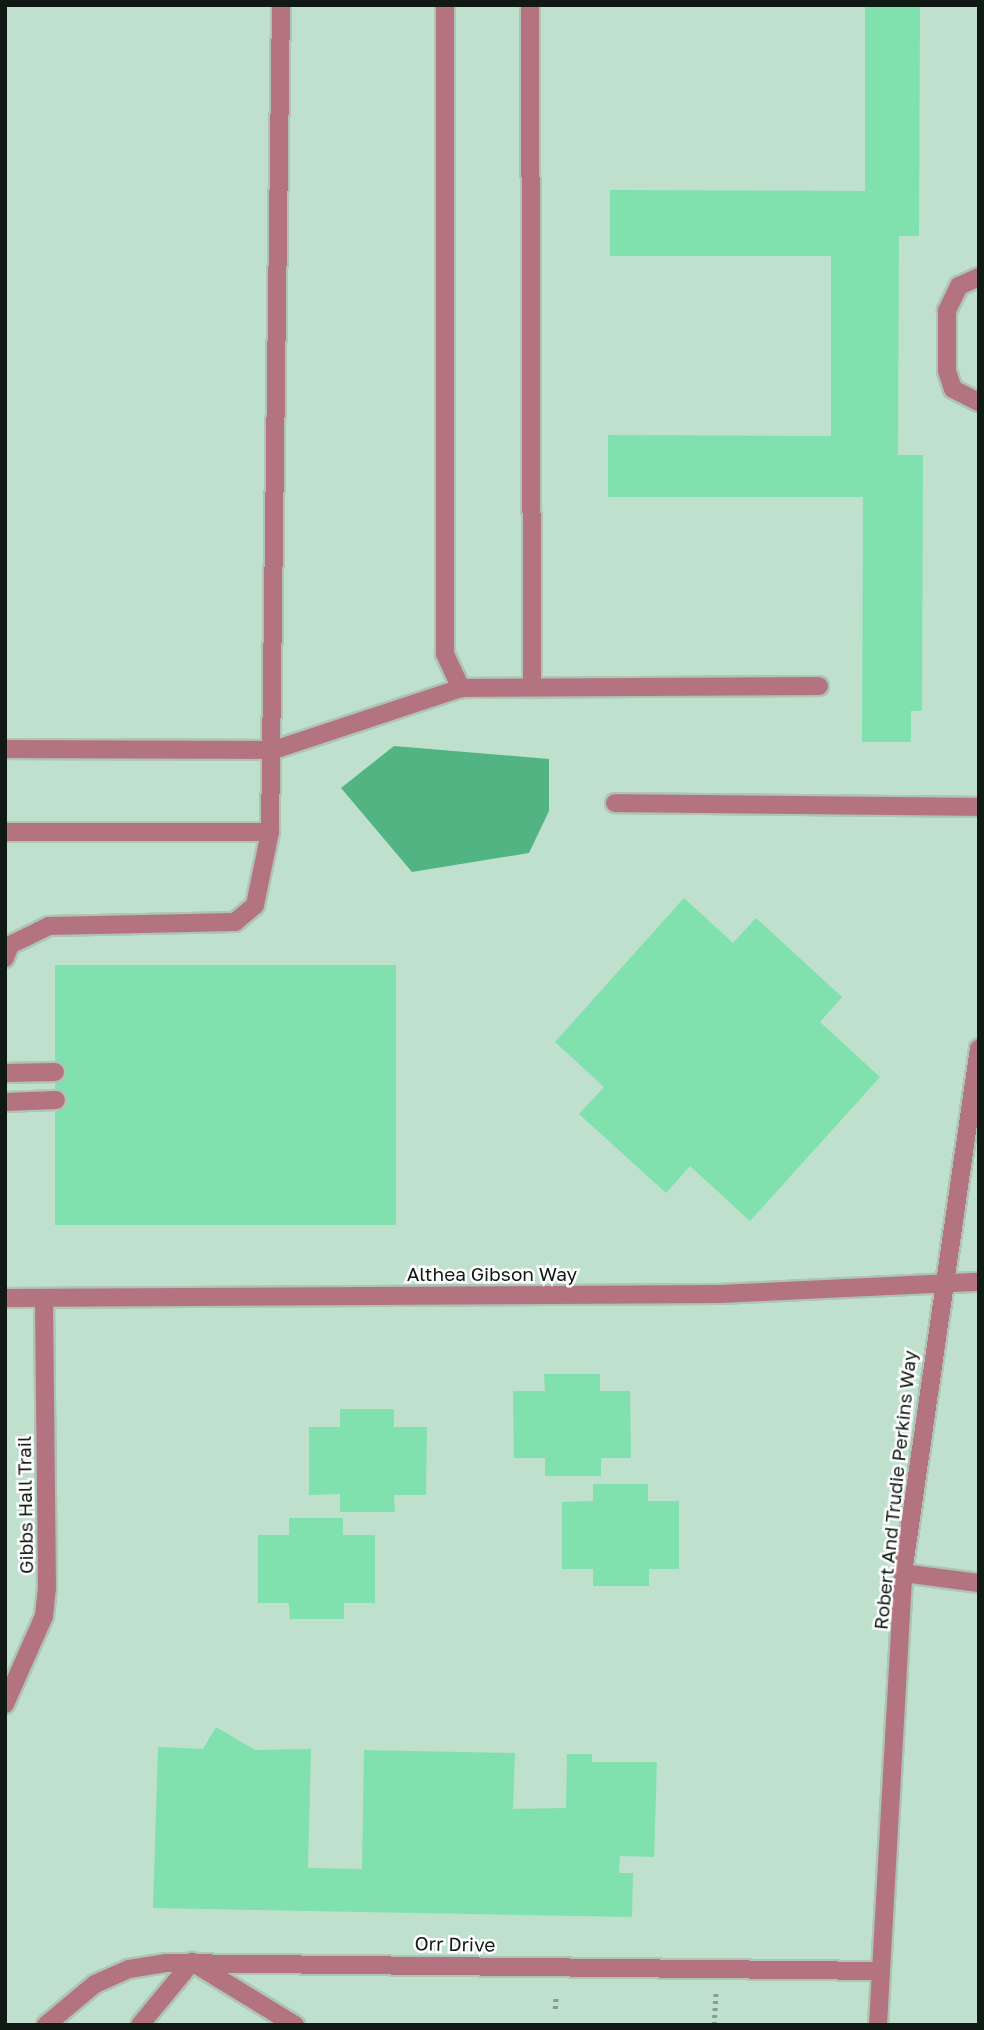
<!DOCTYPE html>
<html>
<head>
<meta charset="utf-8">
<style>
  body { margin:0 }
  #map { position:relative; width:984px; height:2030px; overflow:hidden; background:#d0eadb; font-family:"Golos Text",sans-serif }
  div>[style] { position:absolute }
  .built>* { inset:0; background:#bfe0cc; transform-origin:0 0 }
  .water>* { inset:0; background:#52b483 }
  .building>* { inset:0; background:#80e1ae; transform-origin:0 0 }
  .path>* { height:4.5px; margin-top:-2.25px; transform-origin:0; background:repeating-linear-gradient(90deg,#889c90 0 3.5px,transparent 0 7px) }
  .roads { filter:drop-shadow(2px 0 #adc4b7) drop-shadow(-2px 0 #adc4b7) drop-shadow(0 2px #adc4b7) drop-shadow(0 -2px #adc4b7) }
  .minor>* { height:18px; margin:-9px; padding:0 9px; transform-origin:9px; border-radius:9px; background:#b3747f }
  span { translate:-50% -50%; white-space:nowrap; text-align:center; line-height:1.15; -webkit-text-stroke:5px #fff; paint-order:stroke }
  .street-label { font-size:19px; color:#101914 }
  .frame { position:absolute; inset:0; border:7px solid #101914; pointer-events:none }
</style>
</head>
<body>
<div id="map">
  <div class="built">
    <i style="left:5px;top:5px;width:974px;height:2020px"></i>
  </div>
  <div class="water">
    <i style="clip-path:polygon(394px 746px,549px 759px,549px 811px,529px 853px,412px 872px,341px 788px)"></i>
  </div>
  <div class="building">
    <i style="clip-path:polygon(865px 5px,920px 5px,919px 236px,899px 236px,898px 455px,923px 455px,922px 711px,911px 711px,911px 742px,862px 742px,863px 497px,608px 497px,608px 435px,831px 436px,831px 256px,610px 256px,610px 190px,865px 191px)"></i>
    <i style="clip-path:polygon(684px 898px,733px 943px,756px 918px,842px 997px,820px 1022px,880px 1077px,750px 1221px,690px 1166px,666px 1193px,579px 1114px,604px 1087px,555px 1042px)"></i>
    <i style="left:396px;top:965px;width:260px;height:341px;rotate:90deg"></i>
    <i style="clip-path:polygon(544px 1374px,600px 1374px,600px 1391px,630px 1391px,631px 1458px,601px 1458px,601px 1476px,545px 1476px,545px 1458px,514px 1458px,513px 1391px,545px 1391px)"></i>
    <i style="clip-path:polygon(340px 1409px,394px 1409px,394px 1427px,427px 1427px,426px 1495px,394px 1495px,395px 1512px,340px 1512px,340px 1494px,309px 1495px,309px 1427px,340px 1427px)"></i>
    <i style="clip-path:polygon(593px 1484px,648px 1484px,648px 1501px,679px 1501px,679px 1569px,649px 1569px,649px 1586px,593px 1586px,593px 1569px,562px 1569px,562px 1502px,593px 1501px)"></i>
    <i style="clip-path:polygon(289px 1518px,343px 1518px,343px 1535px,375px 1535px,375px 1603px,344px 1603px,344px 1619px,290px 1619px,289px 1603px,258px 1603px,258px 1535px,289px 1535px)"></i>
    <i style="clip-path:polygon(216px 1727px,255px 1750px,311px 1749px,308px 1868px,362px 1869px,364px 1750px,515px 1753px,513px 1809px,566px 1808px,567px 1754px,592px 1754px,592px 1762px,657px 1762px,654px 1857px,620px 1856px,619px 1873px,633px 1873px,632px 1917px,153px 1908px,158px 1747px,203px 1749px)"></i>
  </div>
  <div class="path">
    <i style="left:555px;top:2009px;width:14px;rotate:-86deg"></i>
    <i style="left:714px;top:2025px;width:34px;rotate:-87deg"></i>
  </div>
  <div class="roads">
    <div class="minor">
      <i style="left:445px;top:5px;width:649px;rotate:90deg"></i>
      <i style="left:445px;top:654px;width:38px;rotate:65deg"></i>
      <i style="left:530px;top:5px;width:682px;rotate:89.83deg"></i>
      <i style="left:979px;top:277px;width:22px;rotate:156deg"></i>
      <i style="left:959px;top:286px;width:28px;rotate:116deg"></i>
      <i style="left:947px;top:311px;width:60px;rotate:90deg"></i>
      <i style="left:947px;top:371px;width:19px;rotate:72deg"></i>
      <i style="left:953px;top:389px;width:29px;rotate:27deg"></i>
      <i style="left:5px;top:749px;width:269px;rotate:0.2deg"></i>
      <i style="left:274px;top:750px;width:197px;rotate:-18.3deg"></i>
      <i style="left:461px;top:688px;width:358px;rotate:-0.3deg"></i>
      <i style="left:615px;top:803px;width:364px;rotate:0.6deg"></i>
      <i style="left:5px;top:832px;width:265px"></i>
      <i style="left:270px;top:832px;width:827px;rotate:-89.24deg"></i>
      <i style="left:5px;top:958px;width:14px;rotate:-69deg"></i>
      <i style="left:10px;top:945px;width:43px;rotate:-26deg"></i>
      <i style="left:49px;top:926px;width:186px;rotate:-1.2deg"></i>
      <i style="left:235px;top:922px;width:26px;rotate:-40deg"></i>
      <i style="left:255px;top:905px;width:75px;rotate:-78.4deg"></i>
      <i style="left:5px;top:1073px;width:50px;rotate:-1.1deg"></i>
      <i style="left:5px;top:1102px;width:51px;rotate:-2.2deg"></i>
      <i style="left:5px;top:1298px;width:715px;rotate:-0.32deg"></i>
      <i style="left:720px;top:1294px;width:259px;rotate:-2.7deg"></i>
      <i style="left:903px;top:1573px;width:77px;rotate:7.5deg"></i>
      <i style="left:5px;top:1704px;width:96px;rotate:-66.1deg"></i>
      <i style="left:44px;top:1616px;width:28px;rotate:-84deg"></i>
      <i style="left:47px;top:1588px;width:290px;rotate:-90.6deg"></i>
      <i style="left:46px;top:2025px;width:64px;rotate:-39.9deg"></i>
      <i style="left:95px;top:1984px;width:37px;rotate:-24deg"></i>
      <i style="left:129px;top:1969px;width:37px;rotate:-9deg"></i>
      <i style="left:166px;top:1963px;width:715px;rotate:0.64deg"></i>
      <i style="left:140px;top:2025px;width:82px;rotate:-50.5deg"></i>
      <i style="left:192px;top:1962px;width:121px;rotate:31.5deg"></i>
      <i style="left:878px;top:2025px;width:453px;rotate:-86.8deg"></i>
      <i style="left:903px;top:1573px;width:530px;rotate:-81.76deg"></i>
    </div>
  </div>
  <div class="street-label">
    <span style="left:492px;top:1274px">Althea Gibson Way</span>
    <span style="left:895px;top:1490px;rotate:-84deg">Robert And Trudie Perkins Way</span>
    <span style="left:25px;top:1505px;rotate:-91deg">Gibbs Hall Trail</span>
    <span style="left:455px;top:1944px;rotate:1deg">Orr Drive</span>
  </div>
  <div class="frame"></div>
</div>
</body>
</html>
